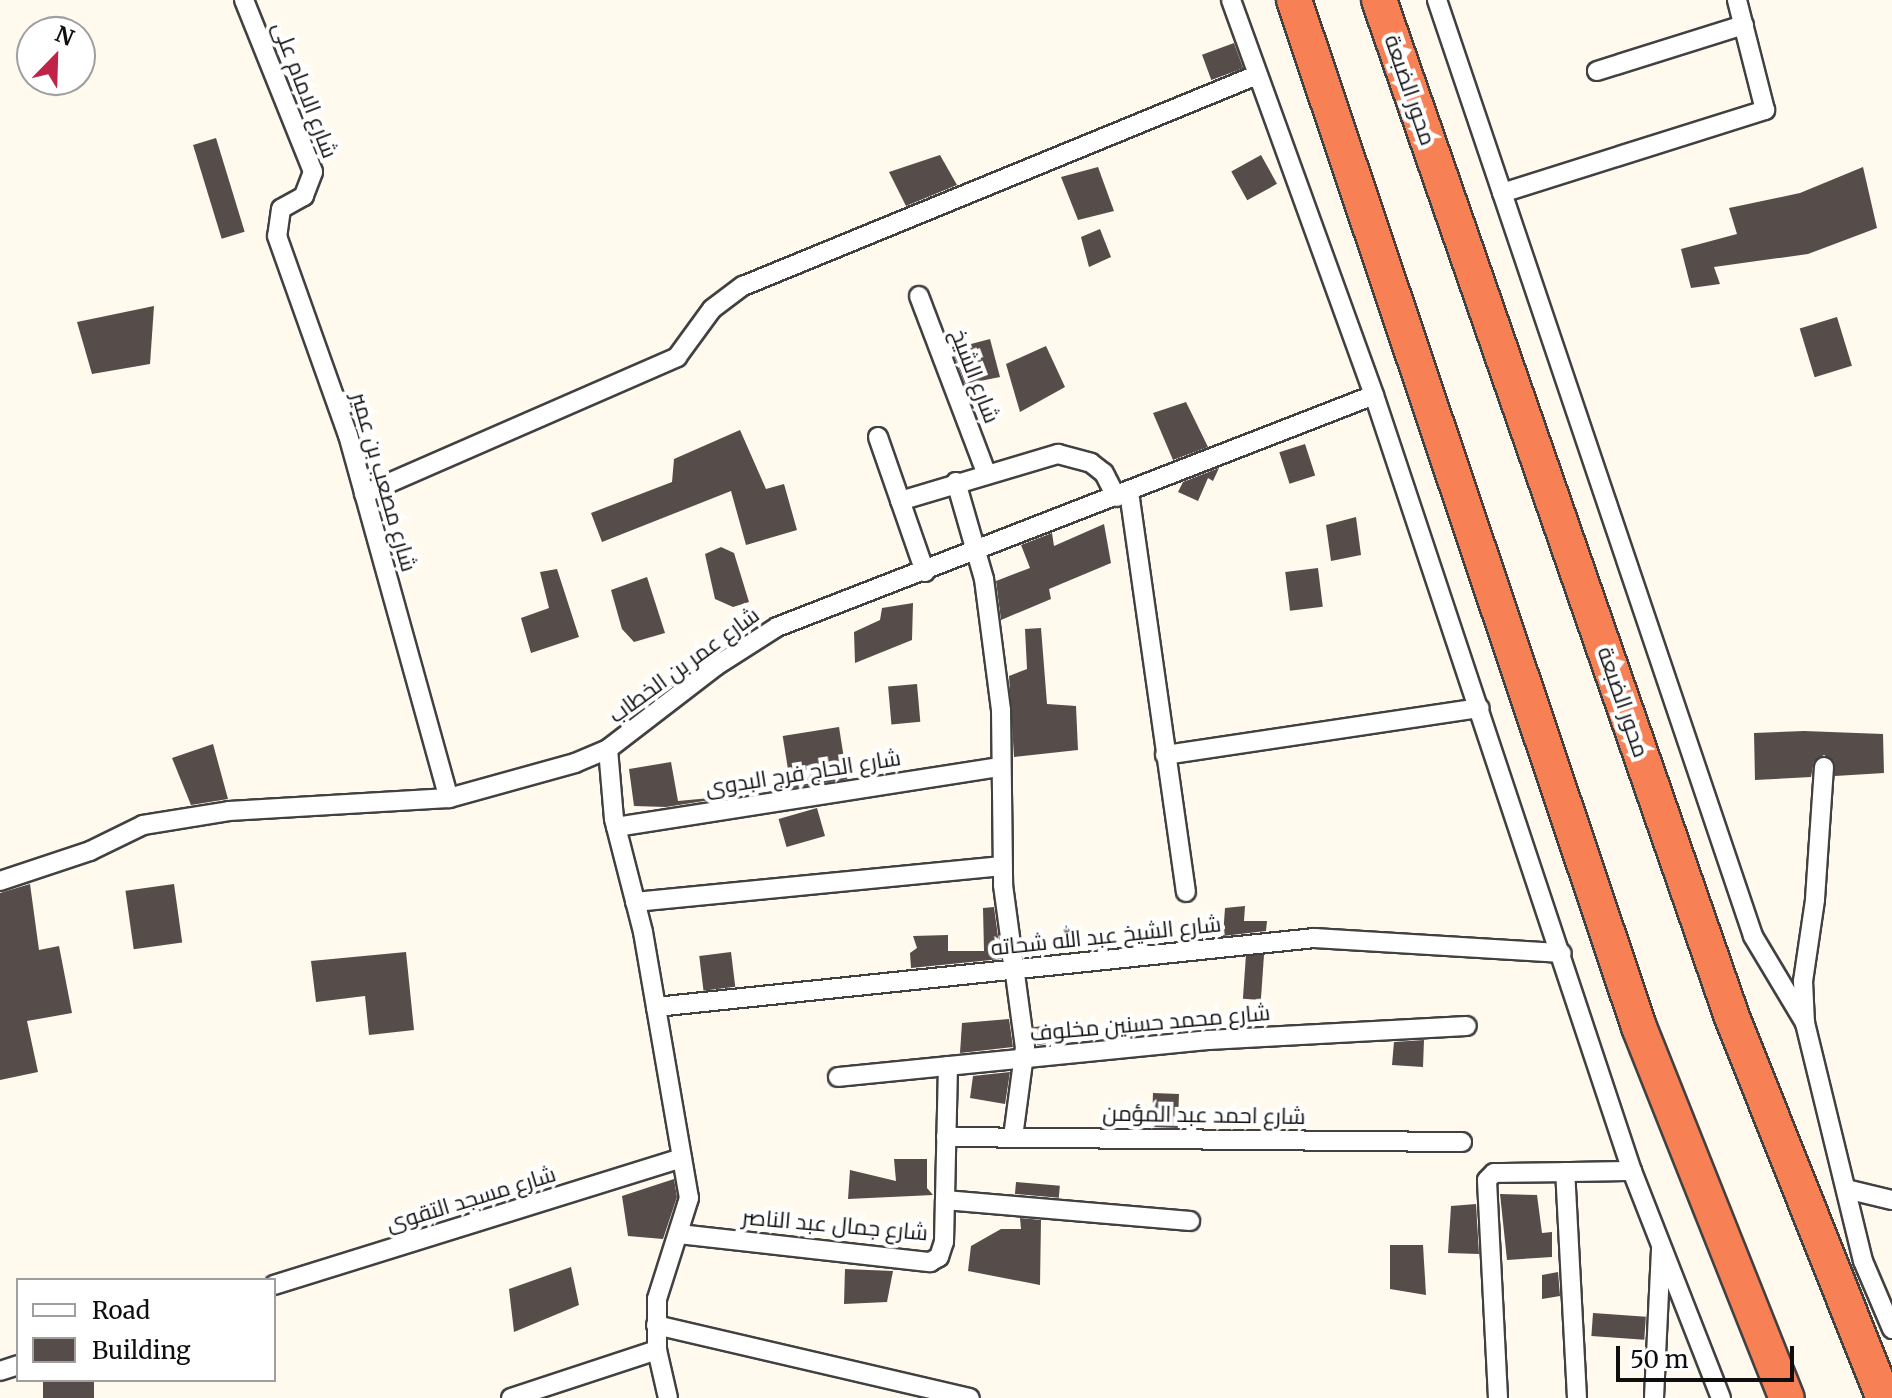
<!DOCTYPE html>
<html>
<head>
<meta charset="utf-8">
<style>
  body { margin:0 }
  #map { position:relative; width:1892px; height:1398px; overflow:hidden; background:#fff9ee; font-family:Merriweather,Cairo,serif }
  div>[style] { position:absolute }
  .building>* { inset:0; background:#564c4a; transform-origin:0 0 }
  .roads { filter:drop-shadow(2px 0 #414141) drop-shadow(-2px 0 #414141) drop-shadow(0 2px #414141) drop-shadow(0 -2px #414141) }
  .street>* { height:18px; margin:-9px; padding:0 9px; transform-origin:9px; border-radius:9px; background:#fff }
  .highway>* { height:34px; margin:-17px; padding:0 17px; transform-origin:17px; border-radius:17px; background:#f78054 }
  span { translate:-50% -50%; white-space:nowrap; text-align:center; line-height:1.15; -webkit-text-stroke:8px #fff; paint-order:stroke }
  .street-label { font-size:22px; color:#0e0e0e }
  .legend { position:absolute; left:16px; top:1278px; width:260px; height:104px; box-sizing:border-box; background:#fff; border:2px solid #9f9f9f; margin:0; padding:10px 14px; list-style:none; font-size:24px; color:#0e0e0e }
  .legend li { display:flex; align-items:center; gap:16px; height:40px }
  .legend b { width:40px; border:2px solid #9f9f9f }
  .north { position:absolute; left:16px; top:16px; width:80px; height:80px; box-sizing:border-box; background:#fff; border:2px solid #9f9f9f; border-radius:50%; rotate:23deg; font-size:22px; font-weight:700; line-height:32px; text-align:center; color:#0e0e0e }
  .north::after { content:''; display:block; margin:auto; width:28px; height:36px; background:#c12247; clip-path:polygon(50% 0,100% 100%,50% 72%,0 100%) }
  .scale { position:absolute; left:1616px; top:1346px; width:178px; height:36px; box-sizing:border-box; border:4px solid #0e0e0e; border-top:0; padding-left:10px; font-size:24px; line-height:28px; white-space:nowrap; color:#0e0e0e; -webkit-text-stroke:6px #fff; paint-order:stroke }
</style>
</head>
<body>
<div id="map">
  <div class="building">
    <i style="left:1234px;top:43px;width:27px;height:34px;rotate:70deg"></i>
    <i style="left:216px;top:138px;width:98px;height:24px;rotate:73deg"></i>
    <i style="clip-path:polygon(940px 155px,957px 185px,906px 206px,889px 172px)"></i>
    <i style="left:1261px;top:155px;width:33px;height:34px;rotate:61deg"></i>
    <i style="clip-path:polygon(1098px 167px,1114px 211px,1078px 220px,1061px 177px)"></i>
    <i style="clip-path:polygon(1863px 167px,1877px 228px,1808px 254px,1714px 267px,1720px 284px,1691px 288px,1681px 249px,1737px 234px,1729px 208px,1800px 193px)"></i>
    <i style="clip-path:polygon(1100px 229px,1111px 257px,1089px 267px,1081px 237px)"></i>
    <i style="clip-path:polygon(154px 306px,150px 364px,92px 374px,77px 322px)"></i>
    <i style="left:1837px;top:317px;width:51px;height:39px;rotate:73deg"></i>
    <i style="clip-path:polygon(990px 339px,1000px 377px,965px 384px,952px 349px)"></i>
    <i style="clip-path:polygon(1046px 346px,1065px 387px,1020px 412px,1006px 364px)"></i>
    <i style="clip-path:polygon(1186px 402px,1208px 447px,1173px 460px,1153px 413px)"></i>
    <i style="clip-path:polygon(740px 430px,766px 489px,784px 484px,797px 530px,746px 545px,731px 491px,602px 542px,591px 513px,672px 482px,674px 459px)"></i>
    <i style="left:1305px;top:444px;width:33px;height:27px;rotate:72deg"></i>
    <i style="clip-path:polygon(1219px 468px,1213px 481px,1208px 478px,1198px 501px,1178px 492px,1183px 482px)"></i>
    <i style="clip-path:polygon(1356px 517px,1361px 555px,1331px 561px,1326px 525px)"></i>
    <i style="clip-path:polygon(1104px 524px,1111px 563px,1049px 589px,1051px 599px,1001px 620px,996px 581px,1030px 568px,1021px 545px,1052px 533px,1054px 546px)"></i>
    <i style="clip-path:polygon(721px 547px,734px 553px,749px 602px,733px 607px,715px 599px,705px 554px)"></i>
    <i style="left:1318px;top:568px;width:39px;height:33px;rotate:83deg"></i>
    <i style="clip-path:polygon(557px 569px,579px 637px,531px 653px,521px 618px,549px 608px,540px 572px)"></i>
    <i style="clip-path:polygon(647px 577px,665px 633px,634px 642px,622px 629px,611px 590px)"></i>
    <i style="clip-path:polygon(913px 603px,912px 640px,855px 663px,854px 632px,880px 620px,882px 608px)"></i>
    <i style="clip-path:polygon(1041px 628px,1047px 704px,1076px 706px,1078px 750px,1014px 757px,1009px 676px,1027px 669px,1025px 629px)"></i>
    <i style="left:917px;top:684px;width:38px;height:29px;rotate:85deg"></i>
    <i style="left:839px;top:727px;width:53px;height:57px;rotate:81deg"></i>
    <i style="clip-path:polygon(1804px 731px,1883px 734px,1884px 773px,1835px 776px,1834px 761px,1824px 755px,1814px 761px,1811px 777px,1755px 780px,1754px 733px)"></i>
    <i style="clip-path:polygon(213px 744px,228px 799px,191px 805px,172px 758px)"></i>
    <i style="clip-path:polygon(671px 762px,678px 801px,742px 795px,666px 807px,634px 806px,629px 769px)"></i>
    <i style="left:817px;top:808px;width:29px;height:40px;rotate:74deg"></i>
    <i style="clip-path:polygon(30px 884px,39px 950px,59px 946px,72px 1013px,27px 1021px,38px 1072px,0 1080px,0 893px)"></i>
    <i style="left:174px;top:884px;width:59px;height:49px;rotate:82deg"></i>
    <i style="clip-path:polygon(1245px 906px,1244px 921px,1267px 921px,1266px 931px,1223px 936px,1225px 908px)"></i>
    <i style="clip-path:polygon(994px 907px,1001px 959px,911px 968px,910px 953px,917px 948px,913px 936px,948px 935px,948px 951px,984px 951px,983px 908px)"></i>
    <i style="clip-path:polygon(406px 952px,414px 1030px,369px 1035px,365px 996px,316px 1002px,311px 961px)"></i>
    <i style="left:731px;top:952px;width:35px;height:32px;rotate:83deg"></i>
    <i style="left:1264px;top:955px;width:45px;height:18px;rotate:94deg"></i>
    <i style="clip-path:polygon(1009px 1019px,1013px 1047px,960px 1053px,962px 1023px)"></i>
    <i style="clip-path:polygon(1065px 1024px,1063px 1042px,1037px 1045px,1034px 1027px)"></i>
    <i style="clip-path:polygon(1424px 1040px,1423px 1067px,1392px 1065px,1394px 1042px)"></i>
    <i style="clip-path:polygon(1010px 1072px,1005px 1104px,970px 1098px,973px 1076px)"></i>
    <i style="left:1153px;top:1093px;width:26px;height:34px;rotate:2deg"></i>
    <i style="clip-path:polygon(894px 1159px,927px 1159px,927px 1188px,933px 1195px,848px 1199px,850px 1170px,896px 1181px)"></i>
    <i style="clip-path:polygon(674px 1179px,677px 1197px,663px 1239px,628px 1236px,622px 1196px)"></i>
    <i style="left:1016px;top:1182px;width:44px;height:12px;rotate:5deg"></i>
    <i style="clip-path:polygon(1500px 1194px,1537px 1195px,1542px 1233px,1552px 1232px,1552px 1257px,1507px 1260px)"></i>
    <i style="clip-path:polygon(1476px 1204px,1479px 1254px,1448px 1253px,1451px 1206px)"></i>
    <i style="clip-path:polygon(1020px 1218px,1041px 1220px,1040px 1285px,968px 1271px,971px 1246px,1001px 1229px,1021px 1229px)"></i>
    <i style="clip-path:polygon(1390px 1245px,1423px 1245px,1426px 1295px,1390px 1289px)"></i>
    <i style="clip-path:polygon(571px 1267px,579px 1305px,514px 1332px,509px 1289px)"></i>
    <i style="clip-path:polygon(845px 1269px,893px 1271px,887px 1302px,844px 1304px)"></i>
    <i style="clip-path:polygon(1558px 1272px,1560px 1296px,1542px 1299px,1542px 1275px)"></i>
    <i style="left:1593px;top:1313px;width:53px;height:23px;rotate:4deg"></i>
    <i style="left:43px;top:1380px;width:51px;height:18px"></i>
  </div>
  <div class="roads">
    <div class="street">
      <i style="left:244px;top:0;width:185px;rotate:68.1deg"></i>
      <i style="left:313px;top:172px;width:26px;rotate:111deg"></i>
      <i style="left:304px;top:196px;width:26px;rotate:151deg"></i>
      <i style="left:281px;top:209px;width:27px;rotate:98deg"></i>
      <i style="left:277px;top:236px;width:211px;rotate:70.4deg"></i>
      <i style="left:348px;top:435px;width:377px;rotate:74.5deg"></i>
      <i style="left:1231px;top:0;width:420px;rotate:70.1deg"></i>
      <i style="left:1374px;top:395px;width:818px;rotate:71.61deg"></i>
      <i style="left:1632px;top:1171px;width:244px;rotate:68.6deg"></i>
      <i style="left:1437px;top:0;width:988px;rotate:71.34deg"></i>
      <i style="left:1753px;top:936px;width:101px;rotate:59.1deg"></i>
      <i style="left:1597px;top:71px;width:154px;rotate:-17.4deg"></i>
      <i style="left:1502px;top:193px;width:276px;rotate:-17.5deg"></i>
      <i style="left:1765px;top:110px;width:114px;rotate:-104.3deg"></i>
      <i style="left:919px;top:296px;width:188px;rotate:69.2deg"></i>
      <i style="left:878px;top:437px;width:143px;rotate:70.8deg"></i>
      <i style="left:956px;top:482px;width:101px;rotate:73.9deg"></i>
      <i style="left:984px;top:579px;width:132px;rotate:82.6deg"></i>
      <i style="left:1001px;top:710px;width:175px;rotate:89.3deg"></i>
      <i style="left:1003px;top:885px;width:163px;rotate:82.3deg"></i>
      <i style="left:1025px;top:1047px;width:91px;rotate:97.6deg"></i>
      <i style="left:1129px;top:492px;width:404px;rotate:81.9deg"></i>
      <i style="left:364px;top:494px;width:342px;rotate:-23.6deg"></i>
      <i style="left:677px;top:357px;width:59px;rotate:-53.9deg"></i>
      <i style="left:712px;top:309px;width:39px;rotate:-37deg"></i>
      <i style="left:743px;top:286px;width:556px;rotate:-22.32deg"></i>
      <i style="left:900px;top:501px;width:165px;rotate:-16.6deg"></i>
      <i style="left:1058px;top:454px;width:34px;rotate:15deg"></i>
      <i style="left:1091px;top:463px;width:16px;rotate:38deg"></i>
      <i style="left:1104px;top:473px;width:27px;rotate:63deg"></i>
      <i style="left:608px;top:749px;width:70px;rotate:85.1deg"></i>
      <i style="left:614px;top:819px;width:117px;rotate:75.6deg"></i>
      <i style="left:643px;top:932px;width:270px;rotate:80.2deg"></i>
      <i style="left:689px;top:1198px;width:106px;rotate:107.6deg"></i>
      <i style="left:657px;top:1299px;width:51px;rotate:90deg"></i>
      <i style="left:657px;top:1350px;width:49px;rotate:77.1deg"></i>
      <i style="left:1165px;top:755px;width:318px;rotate:-8.5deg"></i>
      <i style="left:1824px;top:767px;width:133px;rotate:93.9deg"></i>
      <i style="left:1815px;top:900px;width:82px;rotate:98.4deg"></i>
      <i style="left:1803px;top:981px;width:42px;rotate:87.3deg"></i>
      <i style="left:1805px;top:1023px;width:245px;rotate:76.3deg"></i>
      <i style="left:1863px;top:1261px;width:74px;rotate:66.9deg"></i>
      <i style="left:616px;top:827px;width:387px;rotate:-8.9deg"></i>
      <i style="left:0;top:881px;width:95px;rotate:-18.4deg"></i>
      <i style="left:90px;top:851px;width:59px;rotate:-26.1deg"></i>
      <i style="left:143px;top:825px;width:87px;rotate:-9.2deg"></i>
      <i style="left:229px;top:811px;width:220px;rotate:-3.4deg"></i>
      <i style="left:449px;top:798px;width:131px;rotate:-15.5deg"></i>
      <i style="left:575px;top:763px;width:36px;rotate:-23deg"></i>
      <i style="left:608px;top:749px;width:136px;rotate:-37.5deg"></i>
      <i style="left:716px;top:666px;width:72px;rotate:-32.6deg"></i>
      <i style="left:777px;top:627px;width:640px;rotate:-21.24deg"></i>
      <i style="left:635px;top:902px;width:369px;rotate:-5.6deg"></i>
      <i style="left:656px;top:1007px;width:663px;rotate:-5.98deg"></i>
      <i style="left:1315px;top:938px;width:247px;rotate:3.5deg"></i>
      <i style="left:838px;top:1077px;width:372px;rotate:-5.7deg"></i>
      <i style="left:1208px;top:1040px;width:259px;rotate:-3.1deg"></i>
      <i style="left:946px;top:1137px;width:516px;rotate:0.56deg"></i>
      <i style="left:1846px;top:1189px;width:47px;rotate:13.4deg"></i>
      <i style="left:945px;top:1200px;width:246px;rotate:4.9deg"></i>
      <i style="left:679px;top:1234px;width:253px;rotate:6.4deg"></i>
      <i style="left:930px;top:1262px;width:10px;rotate:-29deg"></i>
      <i style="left:939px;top:1257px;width:16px;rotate:-72deg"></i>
      <i style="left:944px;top:1242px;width:176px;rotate:-88.7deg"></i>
      <i style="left:274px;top:1285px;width:427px;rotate:-17.3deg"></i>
      <i style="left:656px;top:1325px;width:322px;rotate:13.1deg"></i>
      <i style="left:0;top:1371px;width:19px;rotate:-18deg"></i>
      <i style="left:511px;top:1398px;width:154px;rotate:-18.2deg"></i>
      <i style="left:1498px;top:1398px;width:218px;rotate:-92.9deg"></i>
      <i style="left:1487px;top:1180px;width:10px;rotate:-45deg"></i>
      <i style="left:1494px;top:1173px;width:71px;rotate:-0.8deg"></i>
      <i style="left:1577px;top:1398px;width:226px;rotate:-93deg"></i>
      <i style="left:1565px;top:1172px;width:67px;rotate:-0.9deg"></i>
      <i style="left:1654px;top:1398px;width:151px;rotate:-87.3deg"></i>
    </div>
    <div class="highway">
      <i style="left:1294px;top:0;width:1083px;rotate:71.43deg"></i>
      <i style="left:1639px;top:1027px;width:399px;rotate:68.3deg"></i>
      <i style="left:1379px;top:0;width:1077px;rotate:70.86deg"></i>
      <i style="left:1732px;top:1017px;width:410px;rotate:68.3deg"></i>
    </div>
  </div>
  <div class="street-label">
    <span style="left:305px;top:90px;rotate:69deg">شارع الامام على</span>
    <span style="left:1410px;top:90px;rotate:71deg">محور الضبعة</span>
    <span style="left:975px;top:376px;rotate:69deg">شارع الشيخ</span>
    <span style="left:384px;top:482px;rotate:74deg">شارع مصعب بن عمير</span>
    <span style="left:684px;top:665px;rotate:-36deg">شارع عمر بن الخطاب</span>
    <span style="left:1623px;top:702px;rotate:71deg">محور الضبعة</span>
    <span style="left:803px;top:773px;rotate:-9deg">شارع الحاج فرج البدوى</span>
    <span style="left:1106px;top:936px;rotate:-6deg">شارع الشيخ عبد الله شحاته</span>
    <span style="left:1150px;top:1023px;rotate:-5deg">شارع محمد حسنين مخلوف</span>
    <span style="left:1204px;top:1115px;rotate:1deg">شارع احمد عبد المؤمن</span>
    <span style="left:471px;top:1199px;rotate:-17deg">شارع مسجد التقوى</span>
    <span style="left:835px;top:1225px;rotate:5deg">شارع جمال عبد الناصر</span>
  </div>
  <ul class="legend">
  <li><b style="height:10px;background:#fff"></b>Road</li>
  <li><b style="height:22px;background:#564c4a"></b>Building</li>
  </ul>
  <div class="north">N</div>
  <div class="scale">50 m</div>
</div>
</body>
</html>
